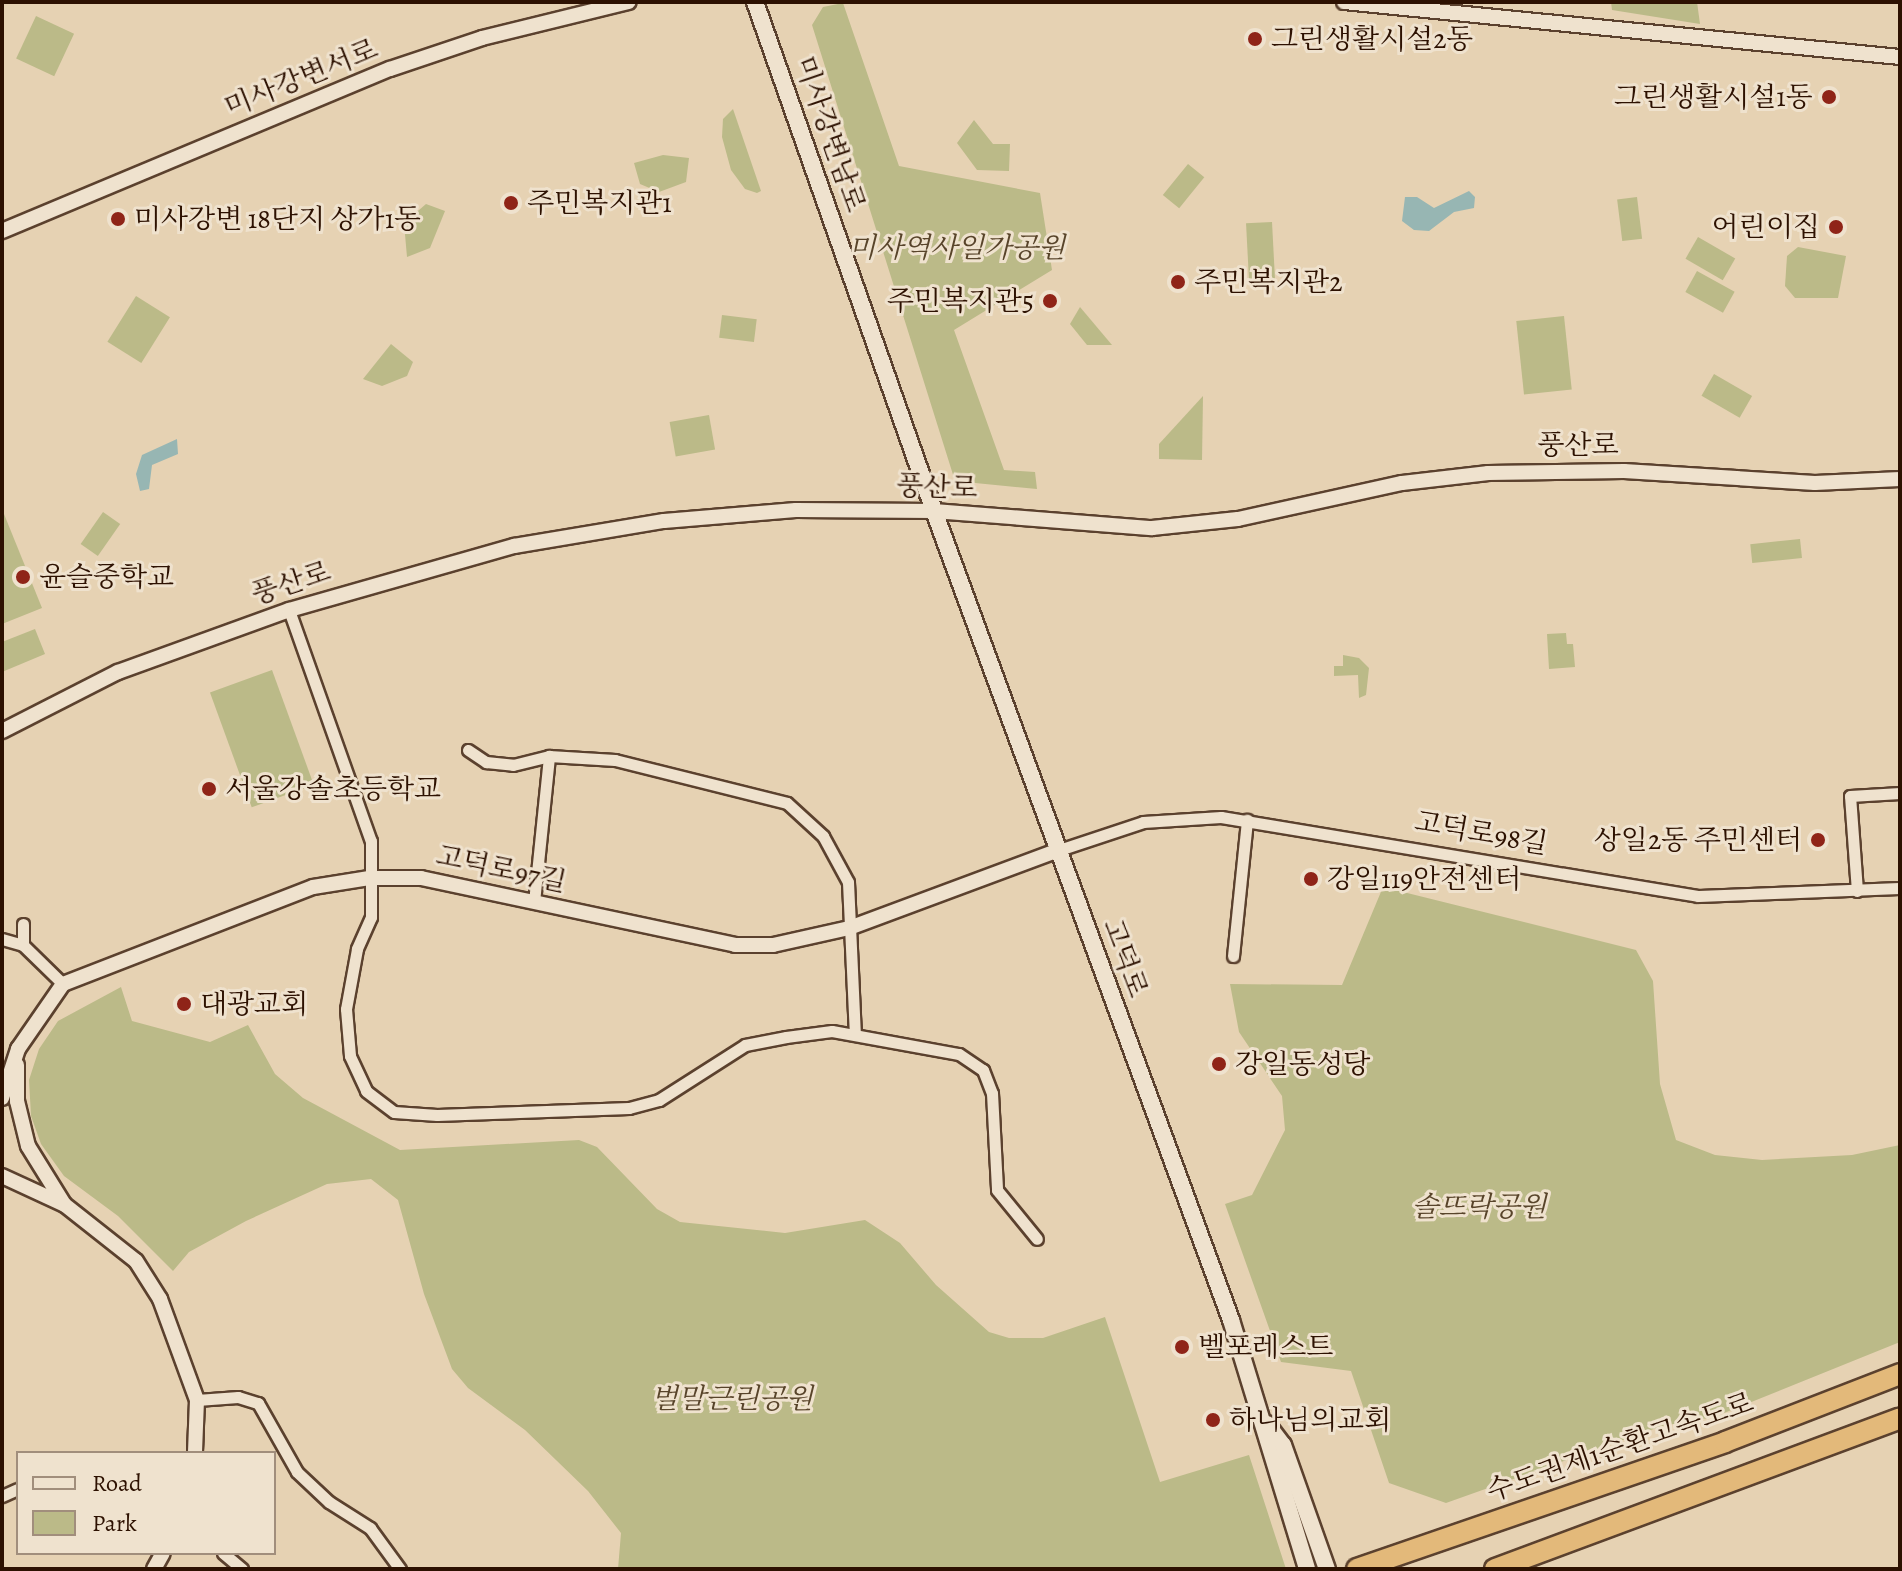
<!DOCTYPE html>
<html>
<head>
<meta charset="utf-8">
<style>
  body { margin:0 }
  #map { position:relative; width:1902px; height:1571px; overflow:hidden; background:#e6d2b3; font-family:Alegreya,"Noto Serif KR",serif }
  div>[style] { position:absolute }
  .green>* { inset:0; background:#bbba88; transform-origin:0 0 }
  .water>* { inset:0; background:#97b6b3 }
  .roads { filter:drop-shadow(2px 0 #5b412e) drop-shadow(-2px 0 #5b412e) drop-shadow(0 2px #5b412e) drop-shadow(0 -2px #5b412e) }
  .minor>* { height:11px; margin:-5.5px; padding:0 5.5px; transform-origin:5.5px; border-radius:5.5px; background:#efe2ce }
  .tertiary>* { height:14px; margin:-7px; padding:0 7px; transform-origin:7px; border-radius:7px; background:#efe2ce }
  .secondary>* { height:16px; margin:-8px; padding:0 8px; transform-origin:8px; border-radius:8px; background:#efe2ce }
  .motorway>* { height:20px; margin:-10px; padding:0 10px; transform-origin:10px; border-radius:10px; background:#e3b97a }
  .dots>* { width:22px; height:22px; translate:-50% -50%; box-sizing:border-box; border:4px solid #efe2ce; border-radius:50% }
  span { translate:-50% -50%; white-space:nowrap; text-align:center; line-height:1.15; -webkit-text-stroke:6px #efe2ce; paint-order:stroke }
  .poi-label { font-size:28px; color:#2d1101 }
  .left { translate:0 -50%; text-align:left }
  .right { translate:-100% -50%; text-align:right }
  .street-label { font-size:28px; color:#2d1101 }
  .park-label { font-size:28px; color:#58442a; font-style:italic }
  .frame { position:absolute; inset:0; border:4px solid #2d1101; pointer-events:none }
  .legend { position:absolute; left:16px; top:1451px; width:260px; height:104px; box-sizing:border-box; background:#efe2ce; border:2px solid #a18e7c; margin:0; padding:10px 14px; list-style:none; font-size:24px; color:#2d1101 }
  .legend li { display:flex; align-items:center; gap:16px; height:40px }
  .legend b { width:40px; border:2px solid #a18e7c }
</style>
</head>
<body>
<div id="map">
  <div class="green">
    <i style="clip-path:polygon(1611px 2px,1697px 2px,1700px 24px,1612px 10px)"></i>
    <i style="clip-path:polygon(843px 3px,899px 166px,1040px 193px,1052px 270px,954px 330px,1004px 470px,1035px 472px,1037px 489px,955px 481px,812px 25px,823px 7px)"></i>
    <i style="left:36px;top:16px;width:42px;height:47px;rotate:25deg"></i>
    <i style="clip-path:polygon(733px 109px,761px 191px,757px 193px,745px 189px,731px 170px,722px 137px,723px 119px)"></i>
    <i style="clip-path:polygon(974px 120px,993px 144px,1010px 144px,1009px 171px,977px 170px,957px 143px)"></i>
    <i style="clip-path:polygon(663px 155px,689px 158px,686px 182px,659px 192px,640px 184px,634px 163px)"></i>
    <i style="left:1188px;top:164px;width:21px;height:40px;rotate:39deg"></i>
    <i style="left:1637px;top:197px;width:42px;height:20px;rotate:83deg"></i>
    <i style="clip-path:polygon(426px 204px,445px 211px,430px 248px,407px 257px,404px 223px)"></i>
    <i style="left:1272px;top:222px;width:62px;height:26px;rotate:87deg"></i>
    <i style="left:1698px;top:237px;width:43px;height:25px;rotate:30deg"></i>
    <i style="clip-path:polygon(1798px 247px,1846px 256px,1838px 298px,1795px 298px,1785px 286px,1787px 256px)"></i>
    <i style="left:1697px;top:271px;width:43px;height:24px;rotate:29deg"></i>
    <i style="left:136px;top:296px;width:40px;height:54px;rotate:32deg"></i>
    <i style="clip-path:polygon(1080px 307px,1112px 345px,1087px 345px,1070px 324px)"></i>
    <i style="left:722px;top:315px;width:35px;height:23px;rotate:7deg"></i>
    <i style="left:1564px;top:316px;width:74px;height:48px;rotate:84deg"></i>
    <i style="clip-path:polygon(391px 344px,413px 362px,407px 376px,382px 386px,363px 379px)"></i>
    <i style="left:1714px;top:374px;width:44px;height:25px;rotate:30deg"></i>
    <i style="clip-path:polygon(1203px 396px,1202px 460px,1159px 459px,1159px 444px)"></i>
    <i style="left:709px;top:415px;width:35px;height:40px;rotate:80deg"></i>
    <i style="clip-path:polygon(2px 509px,42px 608px,2px 624px)"></i>
    <i style="left:103px;top:512px;width:21px;height:39px;rotate:35deg"></i>
    <i style="left:1800px;top:539px;width:19px;height:50px;rotate:84deg"></i>
    <i style="clip-path:polygon(35px 629px,45px 654px,2px 672px,2px 642px)"></i>
    <i style="clip-path:polygon(1566px 633px,1567px 644px,1573px 644px,1575px 667px,1549px 669px,1547px 634px)"></i>
    <i style="clip-path:polygon(1343px 655px,1359px 658px,1369px 668px,1366px 695px,1359px 698px,1358px 675px,1334px 676px,1334px 666px,1343px 666px)"></i>
    <i style="left:272px;top:670px;width:122px;height:66px;rotate:70deg"></i>
    <i style="clip-path:polygon(1383px 887px,1636px 950px,1653px 981px,1660px 1084px,1676px 1140px,1715px 1155px,1762px 1160px,1852px 1155px,1900px 1145px,1900px 1342px,1714px 1417px,1662px 1426px,1446px 1503px,1389px 1483px,1351px 1371px,1281px 1362px,1225px 1204px,1252px 1195px,1285px 1130px,1282px 1096px,1239px 1032px,1230px 984px,1342px 985px)"></i>
    <i style="clip-path:polygon(121px 987px,132px 1021px,210px 1042px,248px 1025px,275px 1074px,303px 1098px,400px 1150px,579px 1140px,597px 1147px,657px 1209px,680px 1222px,785px 1233px,865px 1220px,900px 1243px,936px 1285px,989px 1332px,1009px 1338px,1043px 1338px,1105px 1317px,1160px 1482px,1249px 1455px,1286px 1569px,618px 1569px,621px 1533px,588px 1491px,525px 1430px,468px 1388px,452px 1369px,424px 1294px,398px 1200px,371px 1179px,327px 1184px,246px 1221px,189px 1252px,173px 1271px,118px 1216px,64px 1176px,41px 1144px,31px 1116px,29px 1080px,39px 1049px,58px 1021px)"></i>
  </div>
  <div class="water">
    <i style="clip-path:polygon(1469px 191px,1475px 197px,1474px 208px,1454px 212px,1429px 231px,1414px 230px,1402px 221px,1405px 197px,1417px 197px,1434px 208px)"></i>
    <i style="clip-path:polygon(177px 439px,178px 454px,152px 465px,149px 489px,140px 491px,136px 474px,142px 455px)"></i>
  </div>
  <div class="roads">
    <div class="minor">
      <i style="left:289px;top:610px;width:245px;rotate:70.5deg"></i>
      <i style="left:371px;top:841px;width:76px;rotate:90deg"></i>
      <i style="left:371px;top:917px;width:35px;rotate:114deg"></i>
      <i style="left:357px;top:949px;width:61px;rotate:100.4deg"></i>
      <i style="left:346px;top:1009px;width:47px;rotate:85.1deg"></i>
      <i style="left:350px;top:1056px;width:38px;rotate:65deg"></i>
      <i style="left:366px;top:1091px;width:35px;rotate:37deg"></i>
      <i style="left:394px;top:1112px;width:43px;rotate:4deg"></i>
      <i style="left:437px;top:1115px;width:192px;rotate:-2.1deg"></i>
      <i style="left:629px;top:1108px;width:31px;rotate:-15deg"></i>
      <i style="left:659px;top:1100px;width:102px;rotate:-32.6deg"></i>
      <i style="left:745px;top:1045px;width:42px;rotate:-11deg"></i>
      <i style="left:786px;top:1037px;width:46px;rotate:-7.4deg"></i>
      <i style="left:832px;top:1031px;width:129px;rotate:10.3deg"></i>
      <i style="left:959px;top:1054px;width:29px;rotate:34deg"></i>
      <i style="left:983px;top:1070px;width:25px;rotate:69deg"></i>
      <i style="left:992px;top:1093px;width:97px;rotate:87deg"></i>
      <i style="left:997px;top:1190px;width:63px;rotate:50.8deg"></i>
      <i style="left:468px;top:750px;width:22px;rotate:34deg"></i>
      <i style="left:486px;top:762px;width:27px;rotate:6deg"></i>
      <i style="left:513px;top:765px;width:37px;rotate:-14deg"></i>
      <i style="left:1059px;top:850px;width:89px;rotate:-18.4deg"></i>
      <i style="left:1143px;top:822px;width:78px;rotate:-3.7deg"></i>
      <i style="left:1221px;top:817px;width:483px;rotate:9.4deg"></i>
      <i style="left:1698px;top:896px;width:202px;rotate:-2.3deg"></i>
      <i style="left:1857px;top:891px;width:95px;rotate:-94.2deg"></i>
      <i style="left:1850px;top:796px;width:50px;rotate:-3.4deg"></i>
      <i style="left:534px;top:902px;width:147px;rotate:-84.1deg"></i>
      <i style="left:549px;top:756px;width:66px;rotate:3.5deg"></i>
      <i style="left:615px;top:760px;width:177px;rotate:14deg"></i>
      <i style="left:787px;top:803px;width:49px;rotate:42.5deg"></i>
      <i style="left:823px;top:836px;width:52px;rotate:61.5deg"></i>
      <i style="left:848px;top:882px;width:152px;rotate:87.4deg"></i>
      <i style="left:23px;top:924px;width:21px;rotate:90deg"></i>
      <i style="left:2px;top:939px;width:22px;rotate:16deg"></i>
      <i style="left:23px;top:945px;width:56px;rotate:44.3deg"></i>
      <i style="left:1233px;top:956px;width:137px;rotate:-84.1deg"></i>
      <i style="left:197px;top:1400px;width:41px;rotate:-4.2deg"></i>
      <i style="left:238px;top:1397px;width:21px;rotate:17deg"></i>
      <i style="left:258px;top:1403px;width:79px;rotate:60.5deg"></i>
      <i style="left:297px;top:1472px;width:44px;rotate:43.2deg"></i>
      <i style="left:329px;top:1502px;width:49px;rotate:32.4deg"></i>
      <i style="left:370px;top:1528px;width:51px;rotate:53.8deg"></i>
      <i style="left:2px;top:1496px;width:17px;rotate:-24deg"></i>
      <i style="left:223px;top:1553px;width:25px;rotate:40deg"></i>
    </div>
    <div class="tertiary">
      <i style="left:1344px;top:2px;width:559px;rotate:5.65deg"></i>
      <i style="left:2px;top:231px;width:420px;rotate:-22.7deg"></i>
      <i style="left:390px;top:69px;width:97px;rotate:-18.6deg"></i>
      <i style="left:482px;top:38px;width:151px;rotate:-13.8deg"></i>
      <i style="left:2px;top:731px;width:130px;rotate:-27deg"></i>
      <i style="left:118px;top:672px;width:182px;rotate:-19.9deg"></i>
      <i style="left:289px;top:610px;width:234px;rotate:-15.9deg"></i>
      <i style="left:514px;top:546px;width:152px;rotate:-9.5deg"></i>
      <i style="left:664px;top:521px;width:132px;rotate:-4.8deg"></i>
      <i style="left:796px;top:510px;width:138px;rotate:0.4deg"></i>
      <i style="left:934px;top:511px;width:219px;rotate:4.5deg"></i>
      <i style="left:1152px;top:528px;width:86px;rotate:-6deg"></i>
      <i style="left:1238px;top:519px;width:168px;rotate:-12.4deg"></i>
      <i style="left:1402px;top:483px;width:87px;rotate:-6.6deg"></i>
      <i style="left:1488px;top:473px;width:136px;rotate:-0.8deg"></i>
      <i style="left:1624px;top:471px;width:191px;rotate:3.6deg"></i>
      <i style="left:1815px;top:483px;width:85px;rotate:-2.7deg"></i>
      <i style="left:17px;top:1065px;width:36px;rotate:90deg"></i>
      <i style="left:17px;top:1101px;width:46px;rotate:76.3deg"></i>
      <i style="left:28px;top:1146px;width:68px;rotate:58.2deg"></i>
      <i style="left:2px;top:1098px;width:52px;rotate:-71.9deg"></i>
      <i style="left:18px;top:1049px;width:79px;rotate:-55.3deg"></i>
      <i style="left:63px;top:984px;width:268px;rotate:-21.2deg"></i>
      <i style="left:313px;top:887px;width:57px;rotate:-9.1deg"></i>
      <i style="left:369px;top:878px;width:52px"></i>
      <i style="left:421px;top:878px;width:321px;rotate:12deg"></i>
      <i style="left:735px;top:945px;width:38px"></i>
      <i style="left:773px;top:945px;width:78px;rotate:-12.6deg"></i>
      <i style="left:849px;top:928px;width:224px;rotate:-20.4deg"></i>
      <i style="left:2px;top:1176px;width:69px;rotate:24.7deg"></i>
      <i style="left:65px;top:1205px;width:90px;rotate:38.3deg"></i>
      <i style="left:136px;top:1261px;width:45px;rotate:57.7deg"></i>
      <i style="left:160px;top:1299px;width:108px;rotate:69.9deg"></i>
      <i style="left:197px;top:1400px;width:53px;rotate:92.2deg"></i>
      <i style="left:154px;top:1569px;width:18px;rotate:-61deg"></i>
    </div>
    <div class="secondary">
      <i style="left:755px;top:2px;width:540px;rotate:70.62deg"></i>
      <i style="left:934px;top:511px;width:862px;rotate:69.84deg"></i>
      <i style="left:1231px;top:1320px;width:260px;rotate:73deg"></i>
      <i style="left:1267px;top:1424px;width:26px;rotate:53deg"></i>
      <i style="left:1283px;top:1445px;width:132px;rotate:70.5deg"></i>
    </div>
    <div class="motorway">
      <i style="left:1357px;top:1569px;width:389px;rotate:-19deg"></i>
      <i style="left:1725px;top:1442px;width:188px;rotate:-21.2deg"></i>
      <i style="left:1495px;top:1569px;width:432px;rotate:-20.4deg"></i>
    </div>
  </div>
  <div class="dots">
    <i style="left:1255px;top:39px;background:#8f2418"></i>
    <i style="left:1829px;top:97px;background:#8f2418"></i>
    <i style="left:511px;top:203px;background:#8f2418"></i>
    <i style="left:118px;top:219px;background:#8f2418"></i>
    <i style="left:1836px;top:227px;background:#8f2418"></i>
    <i style="left:1178px;top:282px;background:#8f2418"></i>
    <i style="left:1050px;top:301px;background:#8f2418"></i>
    <i style="left:23px;top:577px;background:#8f2418"></i>
    <i style="left:209px;top:789px;background:#8f2418"></i>
    <i style="left:1818px;top:840px;background:#8f2418"></i>
    <i style="left:1311px;top:879px;background:#8f2418"></i>
    <i style="left:184px;top:1004px;background:#8f2418"></i>
    <i style="left:1219px;top:1064px;background:#8f2418"></i>
    <i style="left:1182px;top:1347px;background:#8f2418"></i>
    <i style="left:1213px;top:1420px;background:#8f2418"></i>
  </div>
  <div class="poi-label">
    <span class="left" style="left:1271px;top:39px">그린생활시설2동</span>
    <span class="right" style="left:1813px;top:97px">그린생활시설1동</span>
    <span class="left" style="left:527px;top:203px">주민복지관1</span>
    <span class="left" style="left:134px;top:219px">미사강변 18단지 상가1동</span>
    <span class="right" style="left:1820px;top:227px">어린이집</span>
    <span class="left" style="left:1194px;top:282px">주민복지관2</span>
    <span class="right" style="left:1034px;top:301px">주민복지관5</span>
    <span class="left" style="left:39px;top:577px">윤슬중학교</span>
    <span class="left" style="left:225px;top:789px">서울강솔초등학교</span>
    <span class="right" style="left:1802px;top:840px">상일2동 주민센터</span>
    <span class="left" style="left:1327px;top:879px">강일119안전센터</span>
    <span class="left" style="left:200px;top:1004px">대광교회</span>
    <span class="left" style="left:1235px;top:1064px">강일동성당</span>
    <span class="left" style="left:1198px;top:1347px">벨포레스트</span>
    <span class="left" style="left:1229px;top:1420px">하나님의교회</span>
  </div>
  <div class="street-label">
    <span style="left:301px;top:78px;rotate:-22deg">미사강변서로</span>
    <span style="left:830px;top:134px;rotate:71deg">미사강변남로</span>
    <span style="left:1578px;top:445px">풍산로</span>
    <span style="left:937px;top:487px;rotate:2deg">풍산로</span>
    <span style="left:291px;top:583px;rotate:-18deg">풍산로</span>
    <span style="left:1481px;top:833px;rotate:10deg">고덕로98길</span>
    <span style="left:501px;top:869px;rotate:12deg">고덕로97길</span>
    <span style="left:1125px;top:958px;rotate:70deg">고덕로</span>
    <span style="left:1620px;top:1447px;rotate:-19deg">수도권제1순환고속도로</span>
  </div>
  <div class="park-label">
    <span style="left:957px;top:248px">미사역사일가공원</span>
    <span style="left:1479px;top:1207px">솔뜨락공원</span>
    <span style="left:732px;top:1399px">벌말근린공원</span>
  </div>
  <div class="frame"></div>
  <ul class="legend">
  <li><b style="height:10px;background:#efe2ce"></b>Road</li>
  <li><b style="height:22px;background:#bbba88"></b>Park</li>
  </ul>
</div>
</body>
</html>
